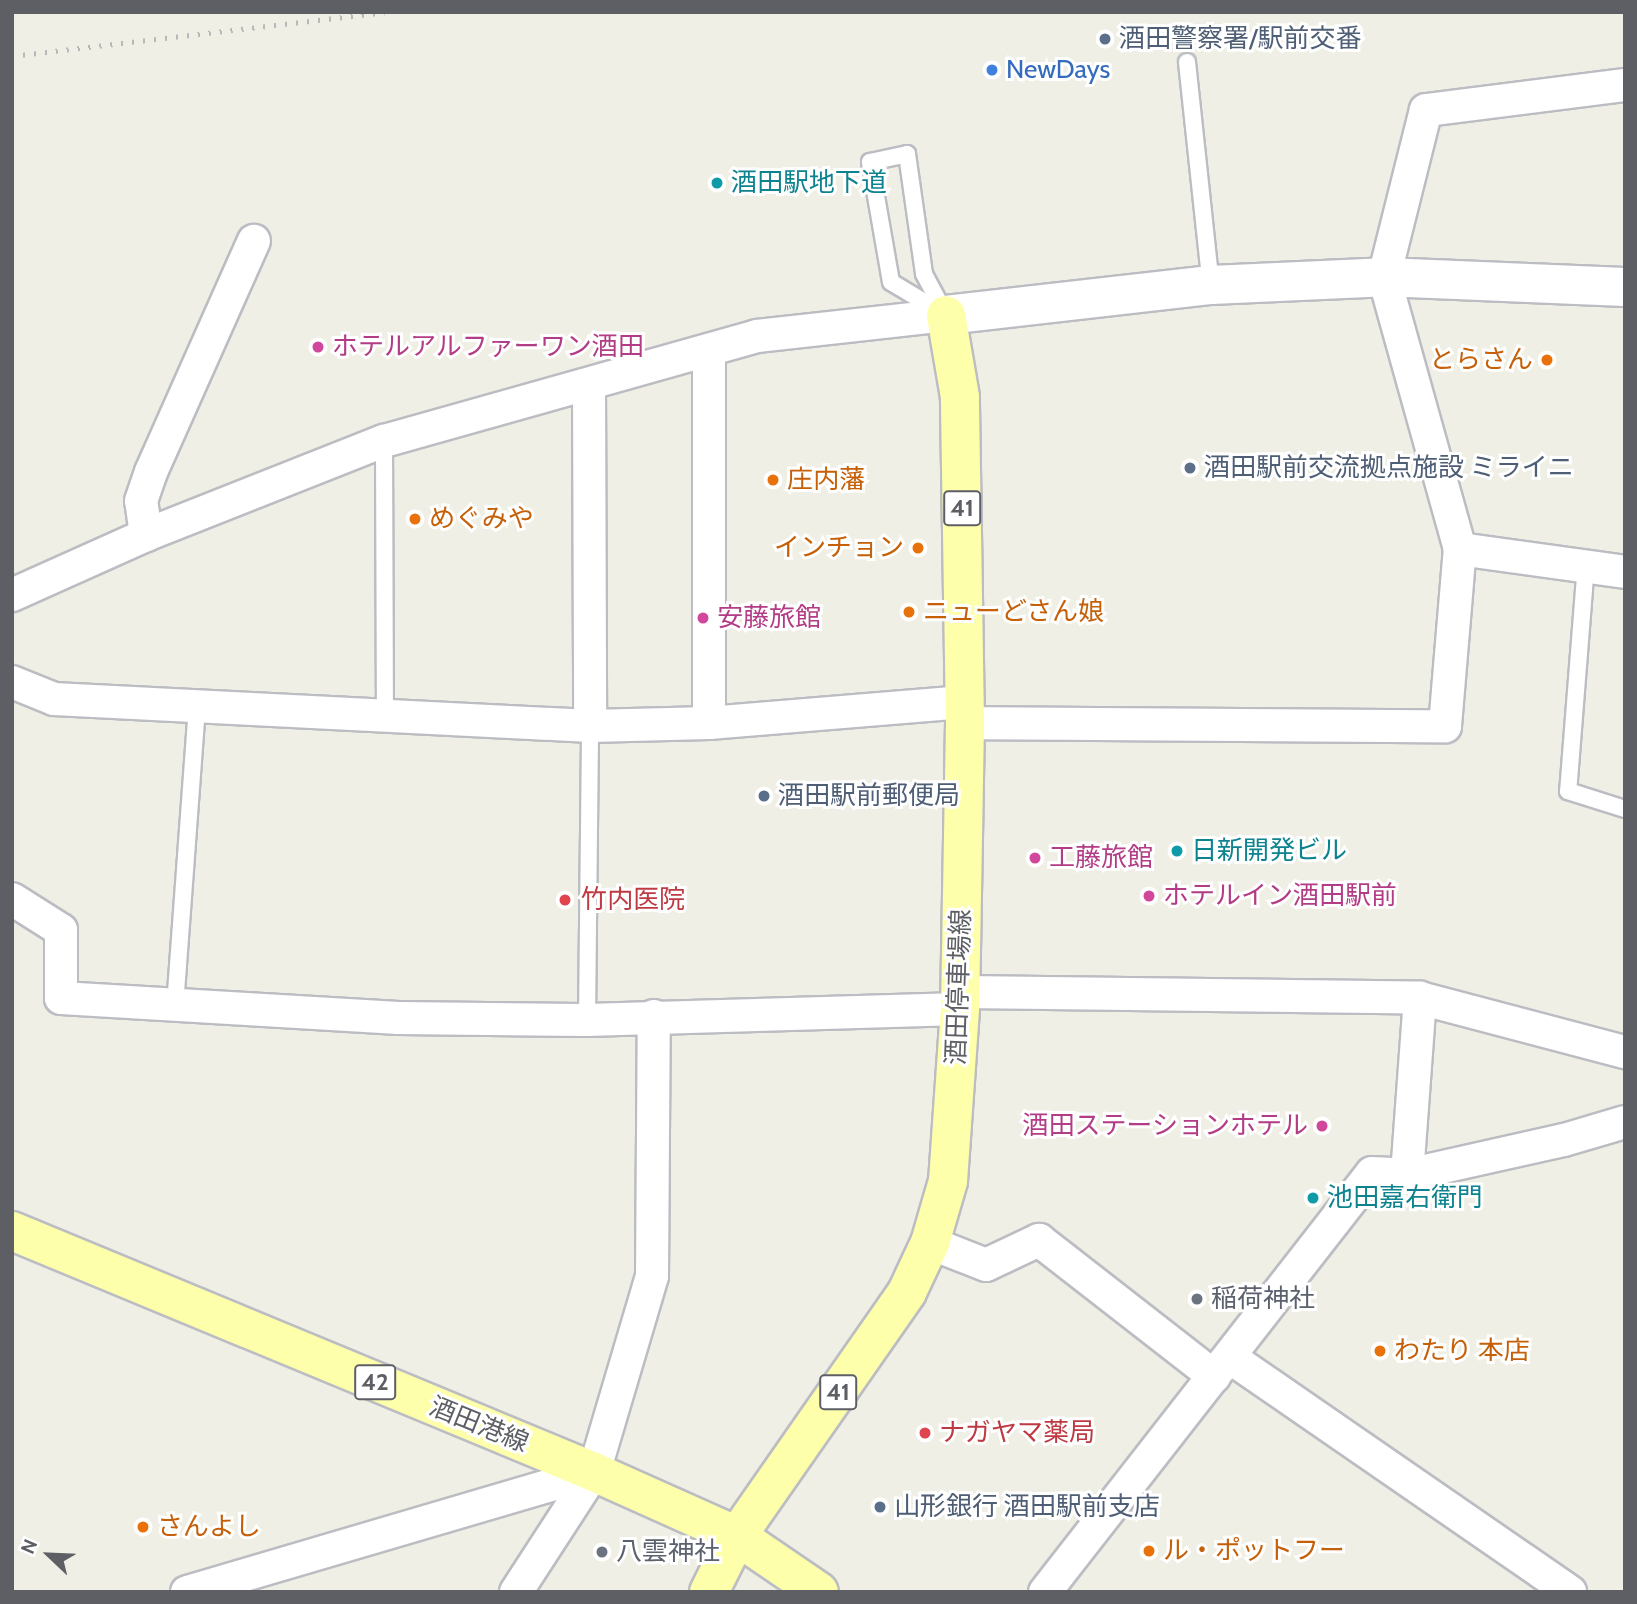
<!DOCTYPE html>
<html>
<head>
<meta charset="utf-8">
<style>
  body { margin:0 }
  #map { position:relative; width:1637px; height:1604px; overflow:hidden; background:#efefe5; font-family:Cabin,"Noto Sans JP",sans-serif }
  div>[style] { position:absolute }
  .roads { filter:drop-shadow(2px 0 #bcbdc3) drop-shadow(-2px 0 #bcbdc3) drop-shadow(0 2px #bcbdc3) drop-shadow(0 -2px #bcbdc3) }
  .service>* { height:16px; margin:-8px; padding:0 8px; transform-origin:8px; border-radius:8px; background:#fff }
  .minor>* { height:32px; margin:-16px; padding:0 16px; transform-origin:16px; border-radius:16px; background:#fff }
  .tertiary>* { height:38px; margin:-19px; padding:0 19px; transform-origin:19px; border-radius:19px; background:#fff }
  .primary>* { height:38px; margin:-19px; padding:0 19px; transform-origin:19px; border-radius:19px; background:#fdffaa }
  .rail>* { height:5px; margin-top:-2.5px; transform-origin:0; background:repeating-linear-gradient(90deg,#b8b8b9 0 2px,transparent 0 11px) }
  .dots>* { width:19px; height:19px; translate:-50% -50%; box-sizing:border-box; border:4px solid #fff; border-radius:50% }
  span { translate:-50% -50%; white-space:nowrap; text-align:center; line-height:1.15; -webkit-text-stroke:6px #fff; paint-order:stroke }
  .shield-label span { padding:2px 5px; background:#fff; border:2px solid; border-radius:5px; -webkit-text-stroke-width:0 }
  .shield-label { font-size:24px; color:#5d5f65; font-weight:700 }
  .service-label { font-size:26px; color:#4e5e75 }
  .left { translate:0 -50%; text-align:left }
  .shop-label { font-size:26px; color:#366cbe }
  .culture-label { font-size:26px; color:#0d838f }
  .hotel-label { font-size:26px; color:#b23c85 }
  .right { translate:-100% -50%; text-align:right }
  .food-label { font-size:26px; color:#c56008 }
  .health-label { font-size:26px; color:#be3a42 }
  .street-label { font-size:26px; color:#5d5f65 }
  .worship-label { font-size:26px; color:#5b616d }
  .frame { position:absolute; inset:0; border:14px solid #5d5f65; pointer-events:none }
  .north { position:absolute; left:14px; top:1520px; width:70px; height:70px; -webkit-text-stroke:5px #fff; paint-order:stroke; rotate:293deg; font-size:19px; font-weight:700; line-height:28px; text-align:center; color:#5d5f65 }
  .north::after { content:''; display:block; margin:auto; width:24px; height:32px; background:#5d5f65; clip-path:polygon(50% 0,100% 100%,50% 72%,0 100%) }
</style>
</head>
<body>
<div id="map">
  <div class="roads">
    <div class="service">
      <i style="left:1187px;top:62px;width:224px;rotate:83.9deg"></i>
      <i style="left:907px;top:154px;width:121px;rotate:81.9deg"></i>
      <i style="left:924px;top:274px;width:47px;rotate:61.8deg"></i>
      <i style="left:946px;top:315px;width:64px;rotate:-149deg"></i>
      <i style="left:891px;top:282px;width:122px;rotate:-99.9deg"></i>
      <i style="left:870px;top:162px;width:38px;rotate:-12deg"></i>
      <i style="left:384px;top:441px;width:277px;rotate:89.8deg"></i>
      <i style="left:1586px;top:564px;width:228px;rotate:94.5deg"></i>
      <i style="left:1568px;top:791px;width:60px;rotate:17.5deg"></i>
      <i style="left:175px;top:1006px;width:299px;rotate:-85.8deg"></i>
      <i style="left:587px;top:1020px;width:294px;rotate:-89.4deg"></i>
    </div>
    <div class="minor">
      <i style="left:709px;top:350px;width:373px;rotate:90deg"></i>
      <i style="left:589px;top:384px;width:342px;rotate:89.8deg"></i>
      <i style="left:146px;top:535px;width:34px;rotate:-98deg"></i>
      <i style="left:141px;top:501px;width:31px;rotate:-71deg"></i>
      <i style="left:151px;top:472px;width:253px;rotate:-66deg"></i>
      <i style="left:1460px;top:549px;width:167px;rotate:7.9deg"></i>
      <i style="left:12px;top:595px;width:147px;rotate:-24.1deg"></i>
      <i style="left:146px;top:535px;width:256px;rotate:-21.6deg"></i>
      <i style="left:384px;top:441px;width:387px;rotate:-15.7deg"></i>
      <i style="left:757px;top:336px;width:190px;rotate:-6.3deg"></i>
      <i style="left:12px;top:682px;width:45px;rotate:22deg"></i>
      <i style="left:54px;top:699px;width:537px;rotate:2.88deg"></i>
      <i style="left:590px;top:726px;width:119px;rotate:-1.4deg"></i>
      <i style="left:709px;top:723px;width:256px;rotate:-4.7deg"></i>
      <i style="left:965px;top:723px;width:480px;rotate:0.4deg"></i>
      <i style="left:1445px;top:726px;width:178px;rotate:-85.2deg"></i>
      <i style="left:1460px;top:549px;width:282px;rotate:-105.6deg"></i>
      <i style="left:1384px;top:277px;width:172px;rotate:-75.9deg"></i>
      <i style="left:1426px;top:110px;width:201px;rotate:-7.2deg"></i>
      <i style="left:12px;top:899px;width:58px;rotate:32.3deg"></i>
      <i style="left:61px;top:930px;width:68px;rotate:90deg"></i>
      <i style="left:61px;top:998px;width:338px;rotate:3.4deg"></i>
      <i style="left:398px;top:1018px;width:189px;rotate:0.6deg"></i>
      <i style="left:587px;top:1020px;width:373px;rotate:-1.7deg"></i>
      <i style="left:960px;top:992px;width:460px;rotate:0.7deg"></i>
      <i style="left:1420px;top:998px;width:212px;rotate:14.8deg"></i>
      <i style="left:1407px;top:1175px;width:161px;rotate:-12.6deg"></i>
      <i style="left:1564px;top:1140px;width:64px;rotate:-16.4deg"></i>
      <i style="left:930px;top:1243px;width:60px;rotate:21.4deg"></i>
      <i style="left:986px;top:1265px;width:59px;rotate:-25.3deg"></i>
      <i style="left:1039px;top:1240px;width:222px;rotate:37.9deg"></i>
      <i style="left:1231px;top:1358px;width:412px;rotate:34.6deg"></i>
      <i style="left:187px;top:1592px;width:424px;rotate:-16.4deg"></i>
      <i style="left:516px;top:1592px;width:143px;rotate:-57deg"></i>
      <i style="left:594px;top:1472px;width:204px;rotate:-73.5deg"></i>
      <i style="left:652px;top:1276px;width:260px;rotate:-89.6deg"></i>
      <i style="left:1045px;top:1592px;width:531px;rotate:-52.03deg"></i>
      <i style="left:1372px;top:1173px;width:35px;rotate:3deg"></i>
      <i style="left:1407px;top:1175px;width:177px;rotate:-85.8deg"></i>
    </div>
    <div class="tertiary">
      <i style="left:946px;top:315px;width:267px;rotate:-6.5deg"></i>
      <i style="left:1211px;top:285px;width:173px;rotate:-2.6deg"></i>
      <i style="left:1384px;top:277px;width:241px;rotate:2.4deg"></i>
    </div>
    <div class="primary">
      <i style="left:12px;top:1231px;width:630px;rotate:22.49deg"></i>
      <i style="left:594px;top:1472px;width:157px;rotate:24.1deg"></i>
      <i style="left:737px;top:1536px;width:99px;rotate:34.3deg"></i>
      <i style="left:709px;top:1592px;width:63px;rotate:-63.4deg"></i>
      <i style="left:737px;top:1536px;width:297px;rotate:-55.1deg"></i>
      <i style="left:907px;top:1292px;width:54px;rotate:-64.9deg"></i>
      <i style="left:930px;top:1243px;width:65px;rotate:-73.8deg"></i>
      <i style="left:948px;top:1181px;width:172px;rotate:-86deg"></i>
      <i style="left:960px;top:1009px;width:286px;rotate:-89deg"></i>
      <i style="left:965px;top:723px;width:326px;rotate:-90.9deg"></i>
      <i style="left:960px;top:397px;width:83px;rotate:-99.7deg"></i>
    </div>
  </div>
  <div class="rail">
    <i style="left:12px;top:56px;width:375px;rotate:-6.7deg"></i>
  </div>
  <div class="dots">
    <i style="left:1105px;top:39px;background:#5c6f8a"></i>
    <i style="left:992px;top:70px;background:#3f7fe0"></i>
    <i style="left:717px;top:183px;background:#0f9aa8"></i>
    <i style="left:318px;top:347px;background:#d1479c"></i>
    <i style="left:1547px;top:360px;background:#e8710a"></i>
    <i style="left:1190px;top:468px;background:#5c6f8a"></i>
    <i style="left:773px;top:480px;background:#e8710a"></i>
    <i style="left:415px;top:519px;background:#e8710a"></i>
    <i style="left:918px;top:548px;background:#e8710a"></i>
    <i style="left:909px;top:612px;background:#e8710a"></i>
    <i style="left:703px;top:618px;background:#d1479c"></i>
    <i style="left:764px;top:796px;background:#5c6f8a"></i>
    <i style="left:1177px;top:851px;background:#0f9aa8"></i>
    <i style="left:1035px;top:858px;background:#d1479c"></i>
    <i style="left:1149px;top:896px;background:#d1479c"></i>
    <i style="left:565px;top:900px;background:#e0444e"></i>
    <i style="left:1322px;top:1126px;background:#d1479c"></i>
    <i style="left:1313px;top:1198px;background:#0f9aa8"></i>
    <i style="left:1197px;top:1299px;background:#6b7280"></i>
    <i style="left:1380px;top:1351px;background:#e8710a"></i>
    <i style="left:925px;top:1433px;background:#e0444e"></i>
    <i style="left:880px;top:1507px;background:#5c6f8a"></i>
    <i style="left:143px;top:1527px;background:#e8710a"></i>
    <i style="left:1149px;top:1551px;background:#e8710a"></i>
    <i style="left:602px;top:1552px;background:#6b7280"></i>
  </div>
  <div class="shield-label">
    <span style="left:962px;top:508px">41</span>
    <span style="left:375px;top:1382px">42</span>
    <span style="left:838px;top:1392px">41</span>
  </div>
  <div class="service-label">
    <span class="left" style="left:1119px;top:39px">酒田警察署/駅前交番</span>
    <span class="left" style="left:1204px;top:468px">酒田駅前交流拠点施設 ミライニ</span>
    <span class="left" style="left:778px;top:796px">酒田駅前郵便局</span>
    <span class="left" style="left:894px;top:1507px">山形銀行 酒田駅前支店</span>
  </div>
  <div class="shop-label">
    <span class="left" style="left:1006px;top:70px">NewDays</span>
  </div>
  <div class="culture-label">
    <span class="left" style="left:731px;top:183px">酒田駅地下道</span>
    <span class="left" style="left:1191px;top:851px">日新開発ビル</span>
    <span class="left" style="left:1327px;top:1198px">池田嘉右衛門</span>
  </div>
  <div class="hotel-label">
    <span class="left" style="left:332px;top:347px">ホテルアルファーワン酒田</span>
    <span class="left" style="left:717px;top:618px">安藤旅館</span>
    <span class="left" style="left:1049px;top:858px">工藤旅館</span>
    <span class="left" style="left:1163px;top:896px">ホテルイン酒田駅前</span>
    <span class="right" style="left:1308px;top:1126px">酒田ステーションホテル</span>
  </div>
  <div class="food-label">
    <span class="right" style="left:1533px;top:360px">とらさん</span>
    <span class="left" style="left:787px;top:480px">庄内藩</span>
    <span class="left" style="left:429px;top:519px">めぐみや</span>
    <span class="right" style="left:904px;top:548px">インチョン</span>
    <span class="left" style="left:923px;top:612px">ニューどさん娘</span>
    <span class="left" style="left:1394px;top:1351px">わたり 本店</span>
    <span class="left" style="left:157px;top:1527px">さんよし</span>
    <span class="left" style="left:1163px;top:1551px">ル・ポットフー</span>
  </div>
  <div class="health-label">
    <span class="left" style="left:581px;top:900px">竹内医院</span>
    <span class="left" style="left:939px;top:1433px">ナガヤマ薬局</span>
  </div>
  <div class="street-label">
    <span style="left:959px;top:987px;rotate:-88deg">酒田停車場線</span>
    <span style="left:479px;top:1425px;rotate:22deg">酒田港線</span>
  </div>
  <div class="worship-label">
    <span class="left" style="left:1211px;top:1299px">稲荷神社</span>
    <span class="left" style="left:616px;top:1552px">八雲神社</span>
  </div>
  <div class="frame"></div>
  <div class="north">N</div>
</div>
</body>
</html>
